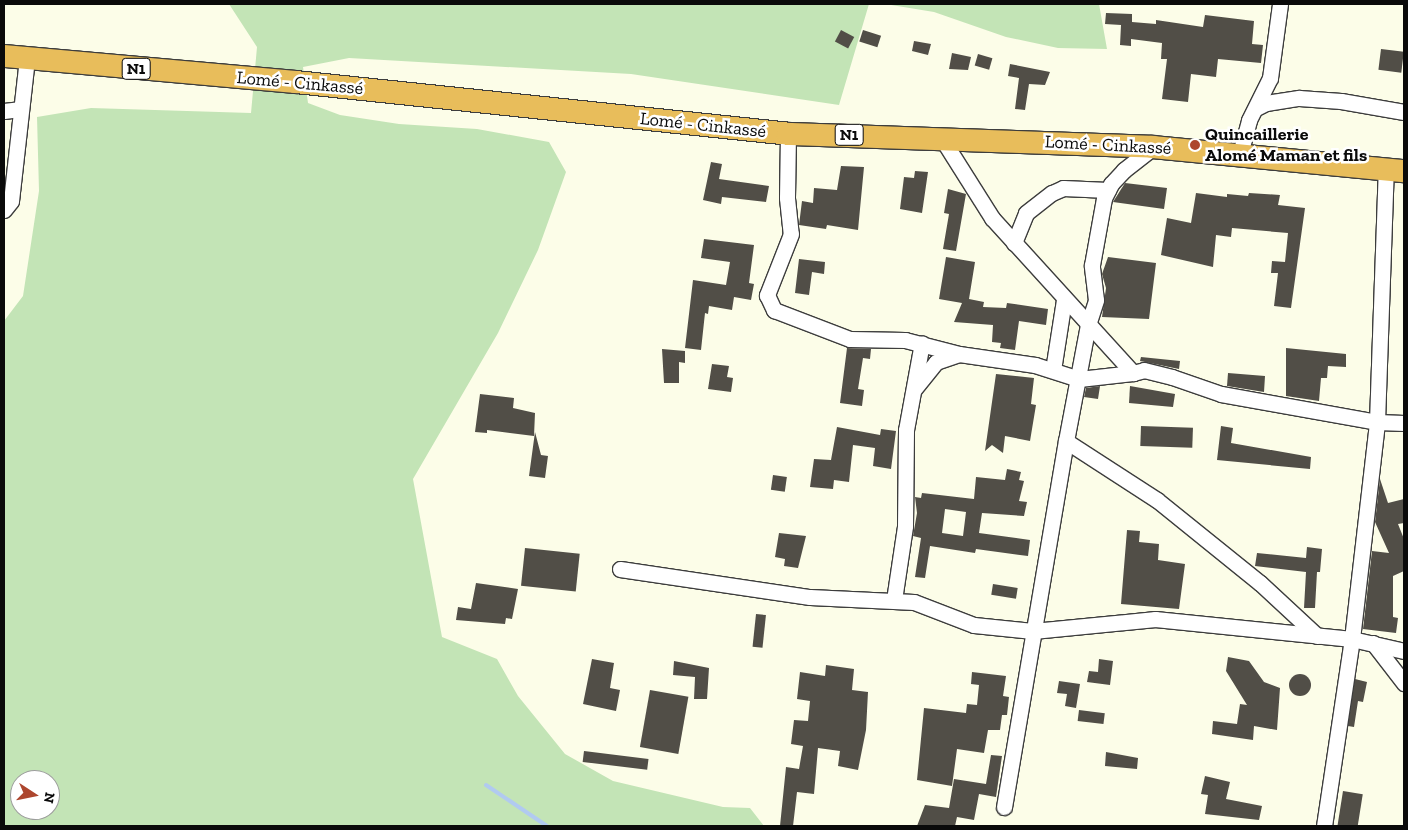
<!DOCTYPE html>
<html>
<head>
<meta charset="utf-8">
<style>
  body { margin:0 }
  #map { position:relative; width:1408px; height:830px; overflow:hidden; background:#fcfde8; font-family:"Zilla Slab",serif }
  div>[style] { position:absolute }
  .green>* { inset:0; background:#c3e4b6 }
  .stream>* { height:4px; margin:-2px; padding:0 2px; transform-origin:2px; border-radius:2px; background:#b1caf0 }
  .building>* { inset:0; background:#514e47; transform-origin:0 0 }
  .round { border-radius:50% }
  .roads { filter:drop-shadow(1px 0 #3d3d3d) drop-shadow(-1px 0 #3d3d3d) drop-shadow(0 1px #3d3d3d) drop-shadow(0 -1px #3d3d3d) }
  .minor>* { height:15px; margin:-7.5px; padding:0 7.5px; transform-origin:7.5px; border-radius:7.5px; background:#fff }
  .highway>* { height:22px; margin:-11px; padding:0 11px; transform-origin:11px; border-radius:11px; background:#e8bd5b }
  .dots>* { width:14px; height:14px; translate:-50% -50%; box-sizing:border-box; border:2px solid #fff; border-radius:50% }
  span { translate:-50% -50%; white-space:nowrap; text-align:center; line-height:1.15; -webkit-text-stroke:5px #fff; paint-order:stroke }
  .shield-label span { padding:1px 4px; background:#fff; border:1px solid; border-radius:4px; -webkit-text-stroke-width:0 }
  .shield-label { font-size:16px; color:#0a0a0a; font-weight:700 }
  .street-label { font-size:18px; color:#0a0a0a }
  .poi-label { font-size:18px; color:#0a0a0a; font-weight:700 }
  .left { translate:0 -50%; text-align:left }
  .frame { position:absolute; inset:0; border:5px solid #0a0a0a; pointer-events:none }
  .north { position:absolute; left:10px; top:770px; width:50px; height:50px; box-sizing:border-box; background:#fff; border:1px solid #9d9d9d; border-radius:50%; rotate:101deg; font-size:14px; font-weight:700; line-height:20px; text-align:center; color:#0a0a0a }
  .north::after { content:''; display:block; margin:auto; width:18px; height:22px; background:#ad462e; clip-path:polygon(50% 0,100% 100%,50% 72%,0 100%) }
</style>
</head>
<body>
<div id="map">
  <div class="green">
    <i style="clip-path:polygon(evenodd,229px 4px,869px 4px,839px 105px,631px 74px,349px 58px,303px 67px,308px 103px,340px 115px,399px 124px,477px 129px,549px 142px,566px 172px,538px 250px,498px 333px,413px 479px,442px 637px,497px 659px,518px 696px,565px 754px,613px 781px,723px 807px,750px 808px,764px 826px,4px 826px,4px 321px,23px 296px,39px 191px,37px 117px,91px 108px,251px 113px,257px 47px,229px 4px,20px 780px,50px 780px,50px 810px,20px 810px,20px 780px)"></i>
    <i style="clip-path:polygon(885px 4px,1099px 4px,1107px 49px,1058px 48px,1006px 37px,934px 12px)"></i>
  </div>
  <div class="stream">
    <i style="left:486px;top:785px;width:73px;rotate:33.9deg"></i>
  </div>
  <div class="building">
    <i style="clip-path:polygon(1106px 13px,1132px 14px,1132px 22px,1156px 24px,1156px 20px,1203px 27px,1205px 15px,1254px 21px,1252px 44px,1263px 45px,1261px 63px,1218px 59px,1216px 77px,1191px 74px,1188px 102px,1162px 99px,1167px 59px,1161px 59px,1162px 43px,1131px 39px,1131px 46px,1120px 45px,1121px 25px,1105px 24px)"></i>
    <i style="left:841px;top:30px;width:15px;height:13px;rotate:28deg"></i>
    <i style="left:863px;top:30px;width:19px;height:12px;rotate:18deg"></i>
    <i style="clip-path:polygon(914px 41px,931px 44px,928px 55px,912px 51px)"></i>
    <i style="left:1381px;top:49px;width:23px;height:21px;rotate:7deg"></i>
    <i style="clip-path:polygon(952px 53px,971px 57px,968px 70px,949px 69px)"></i>
    <i style="left:978px;top:54px;width:15px;height:12px;rotate:16deg"></i>
    <i style="clip-path:polygon(1010px 64px,1050px 72px,1045px 85px,1029px 84px,1025px 110px,1015px 109px,1019px 78px,1008px 76px)"></i>
    <i style="clip-path:polygon(711px 162px,722px 164px,719px 179px,769px 186px,766px 202px,722px 197px,721px 204px,703px 200px)"></i>
    <i style="clip-path:polygon(841px 166px,864px 167px,858px 230px,827px 225px,826px 229px,799px 225px,802px 201px,813px 203px,814px 188px,837px 190px)"></i>
    <i style="clip-path:polygon(915px 171px,928px 172px,922px 213px,900px 209px,904px 177px,914px 178px)"></i>
    <i style="clip-path:polygon(1125px 183px,1167px 188px,1164px 209px,1113px 202px)"></i>
    <i style="clip-path:polygon(948px 189px,966px 194px,956px 251px,943px 249px,949px 214px,944px 213px)"></i>
    <i style="clip-path:polygon(1196px 193px,1227px 197px,1227px 194px,1248px 196px,1249px 193px,1280px 195px,1278px 205px,1305px 208px,1291px 308px,1274px 306px,1278px 273px,1271px 273px,1272px 261px,1285px 262px,1288px 233px,1232px 228px,1231px 237px,1216px 235px,1213px 267px,1161px 255px,1167px 218px,1191px 223px)"></i>
    <i style="clip-path:polygon(704px 239px,754px 245px,749px 283px,754px 284px,751px 300px,734px 297px,732px 310px,709px 306px,708px 314px,705px 313px,701px 350px,685px 348px,693px 280px,726px 285px,730px 262px,701px 258px)"></i>
    <i style="clip-path:polygon(946px 257px,975px 262px,969px 299px,984px 302px,983px 307px,1006px 308px,1007px 303px,1048px 309px,1046px 325px,1019px 321px,1015px 350px,1000px 348px,1001px 343px,992px 342px,993px 325px,954px 322px,962px 303px,939px 299px)"></i>
    <i style="clip-path:polygon(1108px 257px,1156px 263px,1149px 319px,1102px 317px,1106px 288px,1102px 274px)"></i>
    <i style="clip-path:polygon(799px 259px,825px 262px,824px 274px,812px 272px,809px 295px,795px 293px)"></i>
    <i style="clip-path:polygon(847px 348px,871px 349px,870px 359px,863px 358px,858px 389px,864px 390px,862px 406px,840px 403px)"></i>
    <i style="clip-path:polygon(1286px 348px,1346px 354px,1346px 367px,1328px 366px,1327px 378px,1321px 378px,1319px 401px,1286px 396px)"></i>
    <i style="clip-path:polygon(662px 349px,685px 351px,685px 363px,679px 362px,679px 383px,664px 383px)"></i>
    <i style="clip-path:polygon(1141px 357px,1180px 361px,1179px 369px,1140px 361px)"></i>
    <i style="clip-path:polygon(712px 364px,729px 366px,727px 377px,733px 378px,731px 392px,708px 389px)"></i>
    <i style="clip-path:polygon(1228px 373px,1265px 376px,1264px 392px,1227px 386px)"></i>
    <i style="clip-path:polygon(996px 374px,1034px 378px,1031px 404px,1036px 405px,1030px 441px,1005px 436px,1003px 453px,992px 445px,985px 451px)"></i>
    <i style="clip-path:polygon(1100px 386px,1098px 399px,1084px 397px,1086px 388px)"></i>
    <i style="clip-path:polygon(1130px 386px,1175px 394px,1173px 407px,1129px 403px)"></i>
    <i style="clip-path:polygon(480px 394px,514px 398px,513px 408px,535px 413px,534px 436px,487px 430px,487px 433px,475px 432px)"></i>
    <i style="left:1141px;top:426px;width:52px;height:20px;rotate:2deg"></i>
    <i style="clip-path:polygon(1221px 426px,1233px 428px,1231px 443px,1311px 457px,1310px 469px,1217px 460px)"></i>
    <i style="clip-path:polygon(837px 427px,880px 435px,881px 429px,896px 431px,891px 469px,873px 466px,875px 448px,853px 445px,849px 482px,834px 480px,833px 489px,810px 487px,814px 459px,831px 460px)"></i>
    <i style="clip-path:polygon(535px 432px,541px 455px,548px 456px,545px 478px,529px 476px)"></i>
    <i style="clip-path:polygon(evenodd,1007px 469px,1021px 472px,1019px 480px,1024px 481px,1019px 501px,1027px 502px,1024px 516px,982px 513px,979px 533px,1030px 540px,1028px 556px,976px 549px,975px 553px,930px 546px,925px 578px,915px 577px,921px 538px,913px 536px,917px 513px,915px 497px,921px 498px,922px 493px,974px 499px,976px 477px,1005px 480px,1007px 469px,945px 509px,966px 512px,963px 536px,942px 533px,945px 509px)"></i>
    <i style="left:773px;top:475px;width:14px;height:15px;rotate:8deg"></i>
    <i style="clip-path:polygon(1380px 479px,1388px 503px,1404px 499px,1404px 523px,1398px 524px,1404px 539px,1404px 571px,1393px 576px,1393px 617px,1398px 618px,1396px 633px,1363px 629px,1372px 551px,1389px 553px,1375px 522px)"></i>
    <i style="clip-path:polygon(1127px 530px,1140px 531px,1139px 542px,1159px 544px,1158px 560px,1185px 564px,1179px 609px,1121px 604px)"></i>
    <i style="clip-path:polygon(779px 533px,806px 536px,798px 568px,784px 566px,785px 559px,775px 557px)"></i>
    <i style="clip-path:polygon(1307px 547px,1322px 549px,1320px 572px,1317px 572px,1315px 608px,1304px 608px,1306px 572px,1255px 566px,1257px 553px,1306px 558px)"></i>
    <i style="left:525px;top:548px;width:55px;height:38px;rotate:6deg"></i>
    <i style="clip-path:polygon(476px 583px,518px 589px,512px 619px,506px 618px,505px 624px,456px 620px,458px 607px,471px 609px)"></i>
    <i style="left:993px;top:584px;width:25px;height:11px;rotate:9deg"></i>
    <i style="left:756px;top:614px;width:10px;height:33px;rotate:6deg"></i>
    <i style="clip-path:polygon(1228px 657px,1249px 661px,1264px 682px,1280px 688px,1277px 730px,1254px 726px,1253px 740px,1212px 734px,1213px 721px,1237px 724px,1240px 704px,1247px 705px,1226px 671px)"></i>
    <i style="clip-path:polygon(592px 659px,614px 663px,610px 688px,620px 690px,616px 711px,583px 704px)"></i>
    <i style="clip-path:polygon(1099px 659px,1113px 661px,1110px 685px,1087px 682px,1089px 671px,1098px 672px)"></i>
    <i style="clip-path:polygon(674px 661px,709px 668px,707px 699px,694px 699px,695px 677px,673px 675px)"></i>
    <i style="clip-path:polygon(826px 665px,854px 669px,852px 690px,868px 692px,866px 730px,858px 770px,838px 766px,840px 751px,818px 748px,814px 794px,797px 792px,793px 826px,780px 826px,786px 767px,799px 769px,803px 746px,791px 744px,794px 720px,808px 721px,810px 701px,797px 699px,800px 672px,825px 676px)"></i>
    <i style="clip-path:polygon(972px 672px,1006px 676px,1003px 696px,1009px 697px,1007px 715px,1002px 715px,1000px 730px,988px 730px,984px 753px,957px 749px,952px 786px,917px 780px,924px 708px,966px 713px,967px 704px,977px 705px,979px 685px,971px 684px)"></i>
    <i class="round" style="left:1289px;top:674px;width:22px;height:22px"></i>
    <i style="clip-path:polygon(1355px 679px,1367px 682px,1363px 702px,1358px 701px,1354px 727px,1348px 726px)"></i>
    <i style="clip-path:polygon(1059px 681px,1080px 684px,1076px 708px,1065px 706px,1067px 694px,1057px 693px)"></i>
    <i style="left:650px;top:690px;width:39px;height:58px;rotate:10deg"></i>
    <i style="left:1079px;top:710px;width:26px;height:11px;rotate:7deg"></i>
    <i style="left:584px;top:751px;width:65px;height:11px;rotate:7deg"></i>
    <i style="clip-path:polygon(1106px 752px,1138px 758px,1137px 769px,1105px 766px)"></i>
    <i style="clip-path:polygon(991px 755px,1002px 756px,996px 797px,979px 794px,974px 820px,957px 817px,955px 826px,917px 826px,925px 805px,949px 808px,954px 779px,986px 784px)"></i>
    <i style="clip-path:polygon(1205px 776px,1230px 782px,1226px 799px,1262px 806px,1259px 820px,1205px 814px,1208px 795px,1201px 794px)"></i>
    <i style="left:1343px;top:791px;width:20px;height:35px;rotate:9deg"></i>
  </div>
  <div class="roads">
    <div class="minor">
      <i style="left:1256px;top:108px;width:11px;rotate:-27deg"></i>
      <i style="left:1266px;top:103px;width:33px;rotate:-9deg"></i>
      <i style="left:1299px;top:98px;width:42px;rotate:4.1deg"></i>
      <i style="left:1341px;top:101px;width:64px;rotate:9.9deg"></i>
      <i style="left:4px;top:111px;width:17px;rotate:-7deg"></i>
      <i style="left:788px;top:134px;width:64px;rotate:90.9deg"></i>
      <i style="left:787px;top:198px;width:36px;rotate:84deg"></i>
      <i style="left:791px;top:234px;width:66px;rotate:111.5deg"></i>
      <i style="left:767px;top:295px;width:17px;rotate:65deg"></i>
      <i style="left:774px;top:310px;width:81px;rotate:20.9deg"></i>
      <i style="left:850px;top:339px;width:55px;rotate:1deg"></i>
      <i style="left:905px;top:340px;width:56px;rotate:14.5deg"></i>
      <i style="left:959px;top:354px;width:77px;rotate:8.2deg"></i>
      <i style="left:1035px;top:365px;width:46px;rotate:17.7deg"></i>
      <i style="left:1079px;top:379px;width:54px;rotate:-6.3deg"></i>
      <i style="left:941px;top:137px;width:96px;rotate:57.8deg"></i>
      <i style="left:992px;top:218px;width:210px;rotate:47.7deg"></i>
      <i style="left:1133px;top:373px;width:11px;rotate:-15deg"></i>
      <i style="left:1144px;top:370px;width:29px;rotate:14deg"></i>
      <i style="left:1172px;top:377px;width:52px;rotate:19.1deg"></i>
      <i style="left:1221px;top:394px;width:158px;rotate:10.2deg"></i>
      <i style="left:1377px;top:422px;width:27px;rotate:2deg"></i>
      <i style="left:1240px;top:154px;width:35px;rotate:-75deg"></i>
      <i style="left:1249px;top:120px;width:47px;rotate:-63.4deg"></i>
      <i style="left:1270px;top:78px;width:75px;rotate:-82.3deg"></i>
      <i style="left:4px;top:210px;width:11px;rotate:-52deg"></i>
      <i style="left:11px;top:201px;width:144px;rotate:-83.6deg"></i>
      <i style="left:1014px;top:243px;width:32px;rotate:-68deg"></i>
      <i style="left:1026px;top:213px;width:33px;rotate:-38deg"></i>
      <i style="left:1052px;top:193px;width:12px;rotate:-24deg"></i>
      <i style="left:1063px;top:188px;width:45px;rotate:2.5deg"></i>
      <i style="left:1053px;top:370px;width:71px;rotate:-81.1deg"></i>
      <i style="left:915px;top:388px;width:33px;rotate:-51deg"></i>
      <i style="left:936px;top:362px;width:24px;rotate:-19deg"></i>
      <i style="left:1066px;top:441px;width:108px;rotate:33deg"></i>
      <i style="left:1157px;top:500px;width:132px;rotate:38.9deg"></i>
      <i style="left:1260px;top:583px;width:78px;rotate:42.9deg"></i>
      <i style="left:620px;top:569px;width:192px;rotate:8.4deg"></i>
      <i style="left:810px;top:597px;width:104px;rotate:2.8deg"></i>
      <i style="left:914px;top:602px;width:64px;rotate:21deg"></i>
      <i style="left:974px;top:625px;width:59px;rotate:5.8deg"></i>
      <i style="left:1033px;top:631px;width:123px;rotate:-5.6deg"></i>
      <i style="left:1155px;top:619px;width:198px;rotate:5.8deg"></i>
      <i style="left:1352px;top:639px;width:53px;rotate:13deg"></i>
      <i style="left:894px;top:600px;width:75px;rotate:-81.5deg"></i>
      <i style="left:905px;top:526px;width:96px;rotate:-89.4deg"></i>
      <i style="left:906px;top:430px;width:88px;rotate:-79.6deg"></i>
      <i style="left:1373px;top:643px;width:51px;rotate:52.2deg"></i>
      <i style="left:1004px;top:807px;width:371px;rotate:-80.4deg"></i>
      <i style="left:1066px;top:441px;width:118px;rotate:-79.3deg"></i>
      <i style="left:1088px;top:325px;width:26px;rotate:-72deg"></i>
      <i style="left:1096px;top:300px;width:35px;rotate:-97deg"></i>
      <i style="left:1092px;top:265px;width:68px;rotate:-79.8deg"></i>
      <i style="left:1104px;top:198px;width:16px;rotate:-63deg"></i>
      <i style="left:1111px;top:184px;width:19px;rotate:-47deg"></i>
      <i style="left:1124px;top:170px;width:37px;rotate:-38deg"></i>
      <i style="left:1324px;top:826px;width:189px;rotate:-81.5deg"></i>
      <i style="left:1352px;top:639px;width:218px;rotate:-83.4deg"></i>
      <i style="left:1377px;top:422px;width:253px;rotate:-88deg"></i>
    </div>
    <div class="highway">
      <i style="left:4px;top:56px;width:293px;rotate:5.1deg"></i>
      <i style="left:296px;top:82px;width:495px;rotate:6deg"></i>
      <i style="left:788px;top:134px;width:365px;rotate:2deg"></i>
      <i style="left:1153px;top:147px;width:252px;rotate:5.5deg"></i>
    </div>
  </div>
  <div class="dots">
    <i style="left:1195px;top:145px;background:#ad462e"></i>
  </div>
  <div class="shield-label">
    <span style="left:136px;top:69px">N1</span>
    <span style="left:849px;top:135px">N1</span>
  </div>
  <div class="street-label">
    <span style="left:300px;top:83px;rotate:5deg">Lomé - Cinkassé</span>
    <span style="left:703px;top:125px;rotate:6deg">Lomé - Cinkassé</span>
    <span style="left:1108px;top:145px;rotate:3deg">Lomé - Cinkassé</span>
  </div>
  <div class="poi-label">
    <span class="left" style="left:1205px;top:145px">Quincaillerie<br>Alomé Maman et fils</span>
  </div>
  <div class="frame"></div>
  <div class="north">N</div>
</div>
</body>
</html>
